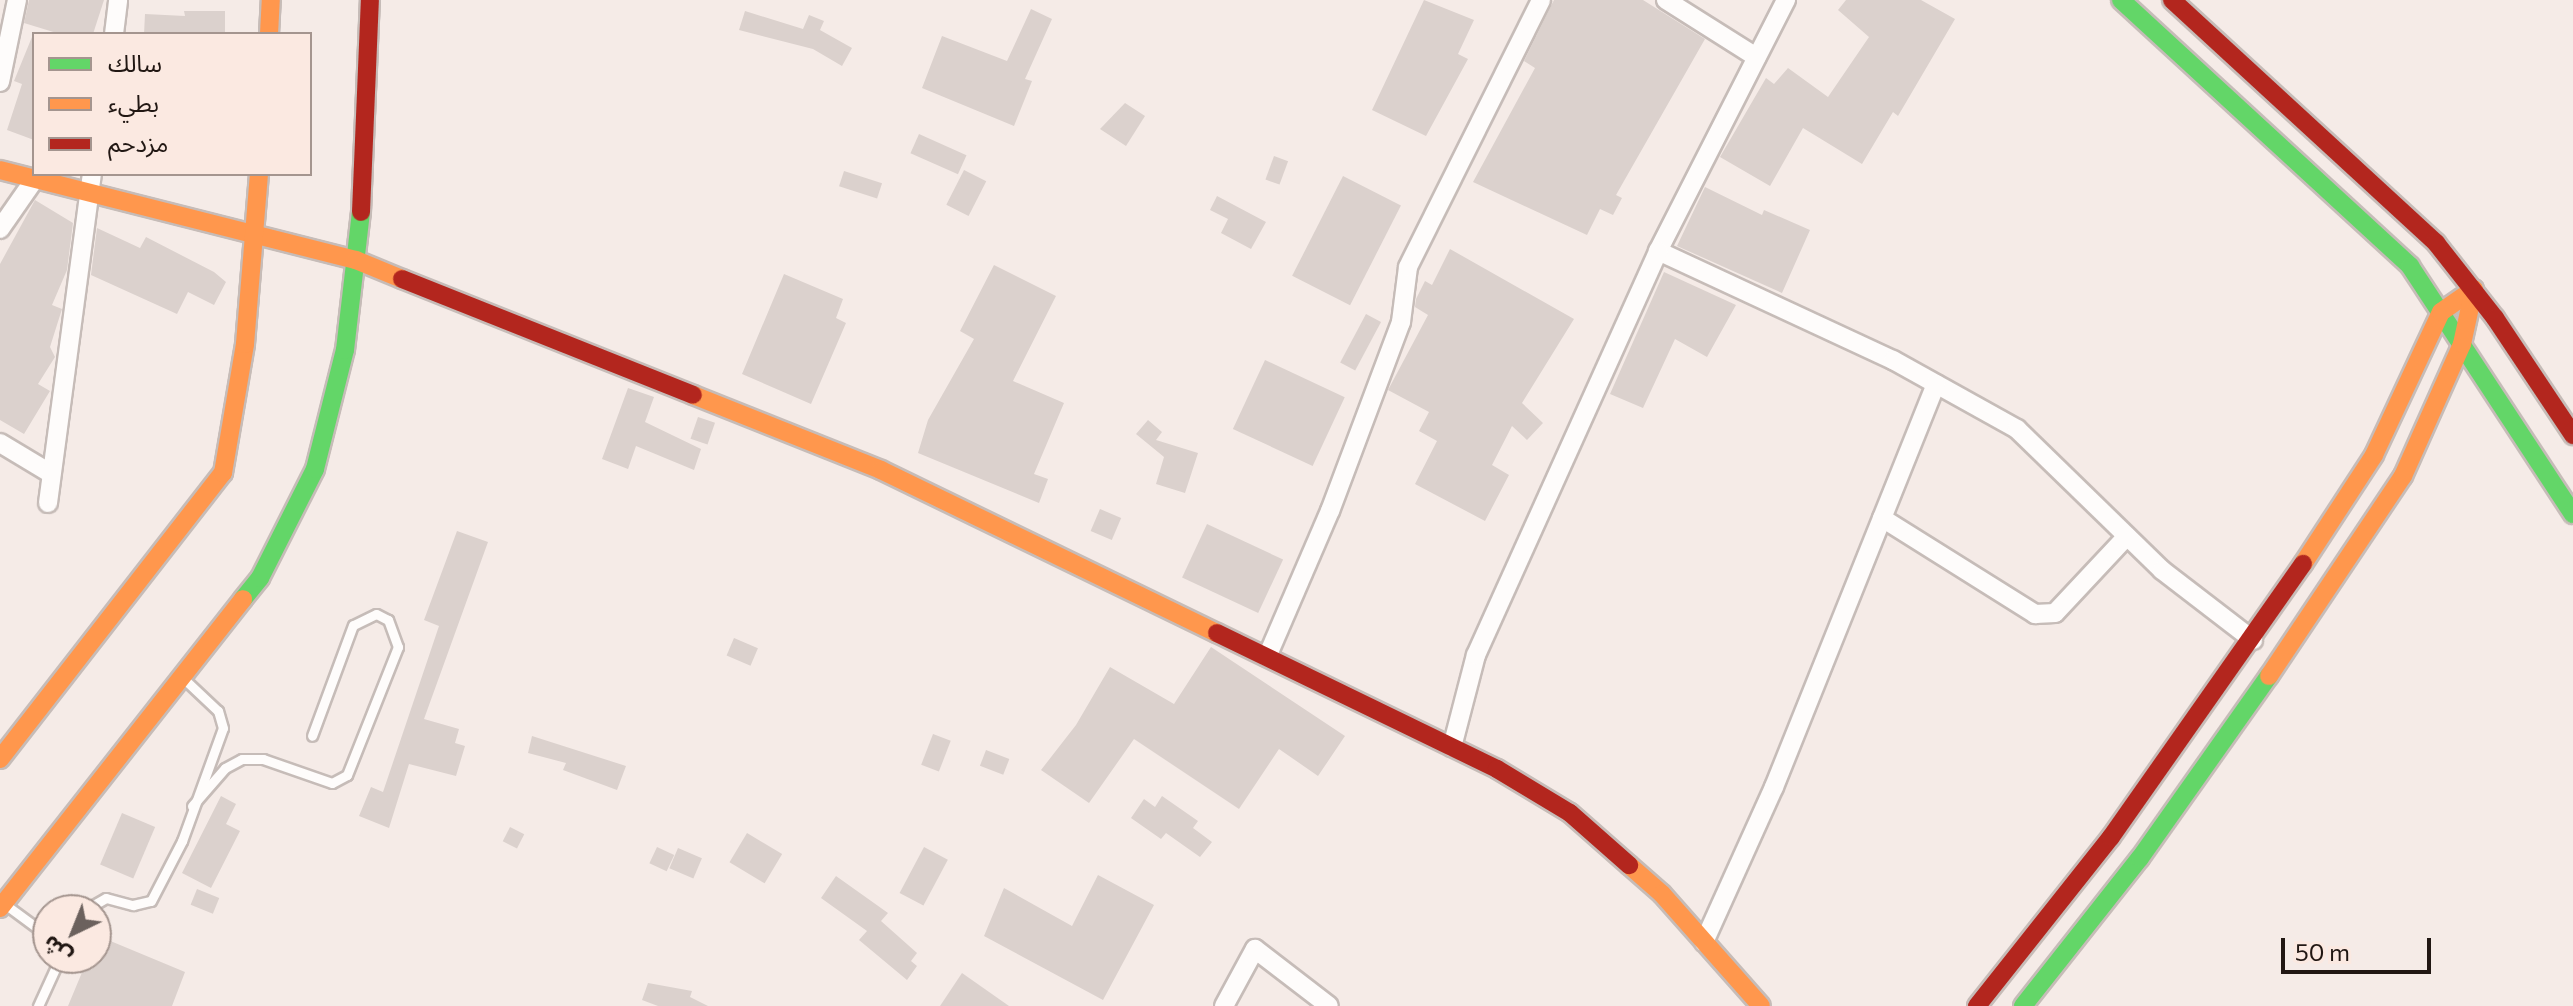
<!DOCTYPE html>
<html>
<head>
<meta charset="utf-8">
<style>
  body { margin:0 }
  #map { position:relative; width:2573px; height:1006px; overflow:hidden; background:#f5ebe7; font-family:Commissioner,"Noto Sans Arabic",sans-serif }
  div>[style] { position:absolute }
  .building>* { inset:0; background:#dbd1cd; transform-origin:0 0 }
  .roads { filter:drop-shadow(2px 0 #c6bcb8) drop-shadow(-2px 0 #c6bcb8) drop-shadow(0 2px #c6bcb8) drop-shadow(0 -2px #c6bcb8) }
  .lane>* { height:9px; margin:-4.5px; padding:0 4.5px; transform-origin:4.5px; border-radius:4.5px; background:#fefcfb }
  .street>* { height:18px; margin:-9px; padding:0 9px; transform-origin:9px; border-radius:9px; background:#fefcfb }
  .fast>* { height:18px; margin:-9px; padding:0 9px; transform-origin:9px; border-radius:9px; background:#63d668 }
  .slow>* { height:18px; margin:-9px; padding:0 9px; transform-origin:9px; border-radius:9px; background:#ff974d }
  .jam>* { height:18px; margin:-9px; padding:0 9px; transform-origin:9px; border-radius:9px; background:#b3261e }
  span { translate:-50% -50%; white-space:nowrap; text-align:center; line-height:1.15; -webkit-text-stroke:8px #fbe9e1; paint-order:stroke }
  .legend { position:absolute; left:32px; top:32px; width:280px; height:144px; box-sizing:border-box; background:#fbe9e1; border:2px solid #a4958f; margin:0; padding:10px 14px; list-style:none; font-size:24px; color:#211713 }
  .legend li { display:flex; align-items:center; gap:16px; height:40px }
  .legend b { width:40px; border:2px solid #a4958f }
  .north { position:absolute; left:32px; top:894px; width:80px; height:80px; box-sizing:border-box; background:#fbe9e1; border:2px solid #a4958f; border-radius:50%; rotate:223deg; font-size:22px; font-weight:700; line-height:32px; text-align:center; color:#211713 }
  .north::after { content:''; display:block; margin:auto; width:28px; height:36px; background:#6b615d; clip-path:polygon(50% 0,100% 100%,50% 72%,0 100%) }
  .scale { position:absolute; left:2281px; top:938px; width:150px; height:36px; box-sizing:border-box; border:4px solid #211713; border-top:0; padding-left:10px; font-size:24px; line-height:28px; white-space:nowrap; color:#211713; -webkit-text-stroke:6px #fbe9e1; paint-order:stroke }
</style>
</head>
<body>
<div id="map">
  <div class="building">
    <i style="clip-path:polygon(29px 0,104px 0,93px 34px,60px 34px,24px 23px)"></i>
    <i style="clip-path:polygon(1424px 0,1474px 20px,1458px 54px,1468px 59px,1426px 136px,1372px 110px)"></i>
    <i style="clip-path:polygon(1554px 0,1643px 0,1705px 39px,1616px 195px,1622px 198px,1613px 215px,1600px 209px,1587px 235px,1473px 182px,1535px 68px,1524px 61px)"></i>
    <i style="clip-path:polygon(1846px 0,1921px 0,1955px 19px,1898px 116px,1893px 112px,1862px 164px,1803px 128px,1770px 186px,1720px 157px,1766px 78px,1774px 84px,1788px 68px,1828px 97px,1869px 37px,1838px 10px)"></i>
    <i style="clip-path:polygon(1031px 9px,1052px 19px,1025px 79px,1032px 81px,1014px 126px,922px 88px,942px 36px,1007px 61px)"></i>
    <i style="clip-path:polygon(184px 11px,225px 11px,225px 34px,144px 34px,145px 14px,185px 16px)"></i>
    <i style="clip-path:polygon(745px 11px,803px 29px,809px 15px,824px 21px,820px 30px,852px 48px,842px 66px,813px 49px,739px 30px)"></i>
    <i style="clip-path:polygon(34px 32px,34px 140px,7px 130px,22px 84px,14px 81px)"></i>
    <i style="clip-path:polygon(1125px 103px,1145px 116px,1126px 146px,1100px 129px)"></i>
    <i style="left:919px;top:134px;width:52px;height:21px;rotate:24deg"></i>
    <i style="left:1274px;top:156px;width:15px;height:25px;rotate:20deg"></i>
    <i style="left:964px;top:170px;width:25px;height:39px;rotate:27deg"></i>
    <i style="left:844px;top:171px;width:40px;height:16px;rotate:18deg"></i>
    <i style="left:1343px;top:176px;width:65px;height:112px;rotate:27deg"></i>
    <i style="clip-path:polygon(1705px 187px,1762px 215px,1764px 210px,1810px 230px,1782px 293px,1677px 246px)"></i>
    <i style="clip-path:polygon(1217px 196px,1266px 222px,1251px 249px,1221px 233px,1228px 219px,1210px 210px)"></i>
    <i style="clip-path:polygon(35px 200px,73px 223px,67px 270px,52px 305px,62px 309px,50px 347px,55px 357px,38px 384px,50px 391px,24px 434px,0 420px,0 264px)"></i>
    <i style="clip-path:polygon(97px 228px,140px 248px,146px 237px,214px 272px,226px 282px,214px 305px,188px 292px,177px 314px,91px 275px)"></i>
    <i style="clip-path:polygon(1450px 249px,1574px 319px,1522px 403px,1543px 423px,1527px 440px,1512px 426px,1492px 465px,1509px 475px,1485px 521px,1415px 484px,1437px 441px,1419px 431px,1429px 412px,1388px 390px,1428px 315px,1415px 307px,1416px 299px,1425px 281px,1432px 285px)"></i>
    <i style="clip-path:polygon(994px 265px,1056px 296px,1013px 381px,1064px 403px,1034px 474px,1048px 479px,1039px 503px,918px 453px,928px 420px,974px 339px,960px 331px)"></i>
    <i style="clip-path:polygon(1664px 272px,1736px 305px,1707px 357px,1675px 339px,1643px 408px,1610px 394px)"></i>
    <i style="clip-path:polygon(784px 274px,843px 299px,836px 318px,846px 323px,811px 404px,742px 374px)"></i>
    <i style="left:1366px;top:314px;width:17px;height:55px;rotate:28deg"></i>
    <i style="left:1265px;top:360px;width:88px;height:76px;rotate:25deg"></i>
    <i style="clip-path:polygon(628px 388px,654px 397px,645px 422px,701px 449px,694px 470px,636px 446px,628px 469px,602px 459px)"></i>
    <i style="left:698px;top:417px;width:18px;height:23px;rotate:19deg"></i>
    <i style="clip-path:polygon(1148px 420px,1162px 432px,1156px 440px,1198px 453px,1185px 493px,1156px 484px,1164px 457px,1136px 434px)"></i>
    <i style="left:1100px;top:509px;width:23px;height:24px;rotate:23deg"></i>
    <i style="left:1207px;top:524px;width:84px;height:59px;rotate:25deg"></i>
    <i style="clip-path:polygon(457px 531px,488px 542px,424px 719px,459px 729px,455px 743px,465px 746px,456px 776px,409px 764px,389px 828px,359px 816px,371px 787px,383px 792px,439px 626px,424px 620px)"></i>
    <i style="left:734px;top:638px;width:26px;height:19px;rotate:23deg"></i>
    <i style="clip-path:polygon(1211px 647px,1345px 736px,1318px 776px,1279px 749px,1239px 809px,1134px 739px,1089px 803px,1041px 770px,1076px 725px,1110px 667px,1174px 704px)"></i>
    <i style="left:933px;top:734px;width:19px;height:33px;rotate:21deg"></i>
    <i style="clip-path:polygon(532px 736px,626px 766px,617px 790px,563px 770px,566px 763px,528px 753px)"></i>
    <i style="left:986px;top:750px;width:25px;height:17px;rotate:21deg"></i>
    <i style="clip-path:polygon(221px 796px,236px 804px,226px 824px,240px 831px,211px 888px,182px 873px)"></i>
    <i style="clip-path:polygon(1162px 796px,1198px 821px,1193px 828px,1212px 842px,1200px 857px,1166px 833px,1161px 839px,1131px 818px,1144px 799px,1155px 807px)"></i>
    <i style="left:122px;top:813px;width:36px;height:56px;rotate:23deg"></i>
    <i style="left:510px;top:827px;width:16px;height:16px;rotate:27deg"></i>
    <i style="left:747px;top:833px;width:41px;height:34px;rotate:31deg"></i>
    <i style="left:657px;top:847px;width:19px;height:18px;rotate:25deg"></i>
    <i style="left:924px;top:847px;width:27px;height:52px;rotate:28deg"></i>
    <i style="left:678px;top:848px;width:26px;height:22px;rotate:23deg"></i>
    <i style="clip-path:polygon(1098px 875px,1154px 905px,1103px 1000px,984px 936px,1004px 888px,1072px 926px)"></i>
    <i style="clip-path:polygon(836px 876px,888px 913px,881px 921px,917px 953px,911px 961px,917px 966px,907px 980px,859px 940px,867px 931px,821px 898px)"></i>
    <i style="left:197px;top:889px;width:24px;height:17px;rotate:22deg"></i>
    <i style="clip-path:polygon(96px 935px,185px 972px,172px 1006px,68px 1006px,88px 958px,96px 958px)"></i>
    <i style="clip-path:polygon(962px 973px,1009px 1006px,940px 1006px)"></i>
    <i style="clip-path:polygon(648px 983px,692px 991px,690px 997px,708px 1006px,658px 1006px,642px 1000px)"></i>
  </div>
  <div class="roads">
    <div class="lane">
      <i style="left:192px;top:806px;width:50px;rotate:-49deg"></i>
      <i style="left:225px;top:768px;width:19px;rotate:-28deg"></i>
      <i style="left:242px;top:759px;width:21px"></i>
      <i style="left:263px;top:759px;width:73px;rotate:19.2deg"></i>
      <i style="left:332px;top:783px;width:17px;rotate:-28deg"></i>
      <i style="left:347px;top:775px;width:138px;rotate:-68.3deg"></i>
      <i style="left:398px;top:647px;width:29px;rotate:-110deg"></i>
      <i style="left:388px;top:620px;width:13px;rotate:-153deg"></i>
      <i style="left:376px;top:614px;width:25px;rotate:154deg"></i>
      <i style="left:353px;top:625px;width:118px;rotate:110.3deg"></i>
      <i style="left:6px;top:905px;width:52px;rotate:36.4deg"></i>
      <i style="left:85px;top:910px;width:24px;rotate:-30deg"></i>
      <i style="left:106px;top:898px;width:28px;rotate:15deg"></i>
      <i style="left:133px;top:905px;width:18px;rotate:-13deg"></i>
      <i style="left:151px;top:901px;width:68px;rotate:-62.7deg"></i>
      <i style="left:182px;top:841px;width:120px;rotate:-70.1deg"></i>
      <i style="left:223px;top:728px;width:18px;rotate:-106deg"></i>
      <i style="left:218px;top:711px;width:47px;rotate:-136.7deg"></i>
      <i style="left:38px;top:1006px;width:53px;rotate:-65.4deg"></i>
    </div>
    <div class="street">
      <i style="left:1666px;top:0;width:107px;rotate:32.3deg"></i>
      <i style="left:1786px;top:0;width:282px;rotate:117deg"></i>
      <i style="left:1658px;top:251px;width:259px;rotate:24.9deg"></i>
      <i style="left:1893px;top:360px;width:142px;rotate:29.1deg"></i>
      <i style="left:2017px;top:429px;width:202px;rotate:44.2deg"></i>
      <i style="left:2162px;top:570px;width:115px;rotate:37.6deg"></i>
      <i style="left:114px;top:34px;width:34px;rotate:-83deg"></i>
      <i style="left:0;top:82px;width:84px;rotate:-78.3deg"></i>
      <i style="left:0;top:229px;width:60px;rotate:-55.2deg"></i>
      <i style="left:0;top:443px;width:58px;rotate:31deg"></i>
      <i style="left:48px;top:503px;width:332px;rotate:-82.4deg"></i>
      <i style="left:1882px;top:518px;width:181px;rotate:32.1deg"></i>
      <i style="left:2035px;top:614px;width:20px;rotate:-3deg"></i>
      <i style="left:2055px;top:613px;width:105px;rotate:-46.9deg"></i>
      <i style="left:1267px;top:657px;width:159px;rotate:-66.7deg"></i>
      <i style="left:1330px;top:511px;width:202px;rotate:-69.4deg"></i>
      <i style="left:1401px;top:322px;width:55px;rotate:-82.7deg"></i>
      <i style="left:1408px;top:267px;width:298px;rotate:-63.5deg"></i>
      <i style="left:1452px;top:747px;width:95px;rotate:-75.4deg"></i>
      <i style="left:1476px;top:655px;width:443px;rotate:-65.7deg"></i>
      <i style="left:1704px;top:942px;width:170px;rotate:-65.7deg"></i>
      <i style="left:1774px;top:787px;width:434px;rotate:-68.1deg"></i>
      <i style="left:1224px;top:1006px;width:65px;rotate:-61.5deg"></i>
      <i style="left:1255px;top:949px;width:93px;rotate:37.6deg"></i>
    </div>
    <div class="fast">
      <i style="left:2121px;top:0;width:393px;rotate:42.6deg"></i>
      <i style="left:2410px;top:266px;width:297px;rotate:56.7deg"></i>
      <i style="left:243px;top:599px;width:27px;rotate:-51deg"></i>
      <i style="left:260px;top:578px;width:122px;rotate:-63.2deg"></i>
      <i style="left:315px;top:469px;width:123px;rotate:-75.9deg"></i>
      <i style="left:345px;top:350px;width:139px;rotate:-83.4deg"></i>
      <i style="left:2023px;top:1006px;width:189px;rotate:-51.7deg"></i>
      <i style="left:2140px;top:858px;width:223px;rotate:-54.7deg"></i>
    </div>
    <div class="slow">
      <i style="left:269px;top:34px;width:34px;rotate:-87deg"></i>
      <i style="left:0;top:170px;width:367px;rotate:14.2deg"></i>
      <i style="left:356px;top:260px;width:50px;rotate:22.4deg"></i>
      <i style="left:693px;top:395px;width:202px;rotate:21.7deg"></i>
      <i style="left:881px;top:470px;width:373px;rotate:25.9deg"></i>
      <i style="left:2303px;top:564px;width:130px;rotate:-56.9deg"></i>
      <i style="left:2374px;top:455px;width:158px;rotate:-64.9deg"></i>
      <i style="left:2441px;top:312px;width:40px;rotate:-34.9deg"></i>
      <i style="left:2269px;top:676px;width:241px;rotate:-56.2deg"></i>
      <i style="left:2403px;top:476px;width:145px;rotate:-65.9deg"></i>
      <i style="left:2462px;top:344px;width:56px;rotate:-77.7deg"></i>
      <i style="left:0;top:759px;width:363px;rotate:-52.1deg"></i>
      <i style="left:223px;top:473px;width:131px;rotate:-80.3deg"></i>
      <i style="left:245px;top:344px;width:171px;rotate:-85.3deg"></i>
      <i style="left:1629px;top:865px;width:44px;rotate:41.3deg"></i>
      <i style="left:1662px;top:894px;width:149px;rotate:48.5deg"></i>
      <i style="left:0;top:908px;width:393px;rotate:-51.8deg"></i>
    </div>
    <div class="jam">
      <i style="left:2172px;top:0;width:359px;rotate:42.6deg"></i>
      <i style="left:2436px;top:243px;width:95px;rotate:51.8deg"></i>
      <i style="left:2495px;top:318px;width:141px;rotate:56.3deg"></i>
      <i style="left:361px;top:212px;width:212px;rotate:-87.6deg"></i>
      <i style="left:402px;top:279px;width:313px;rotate:21.7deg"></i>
      <i style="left:1217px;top:633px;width:311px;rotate:25.9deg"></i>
      <i style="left:1497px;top:769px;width:85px;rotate:31.1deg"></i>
      <i style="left:1570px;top:813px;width:79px;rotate:41.4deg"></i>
      <i style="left:1977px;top:1006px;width:216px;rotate:-51.6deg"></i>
      <i style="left:2111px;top:837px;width:334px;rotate:-54.9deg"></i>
    </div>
  </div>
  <ul class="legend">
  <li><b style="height:10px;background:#63d668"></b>سالك</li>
  <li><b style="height:10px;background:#ff974d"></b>بطيء</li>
  <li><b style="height:10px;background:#b3261e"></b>مزدحم</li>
  </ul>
  <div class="north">ش</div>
  <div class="scale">50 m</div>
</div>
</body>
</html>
